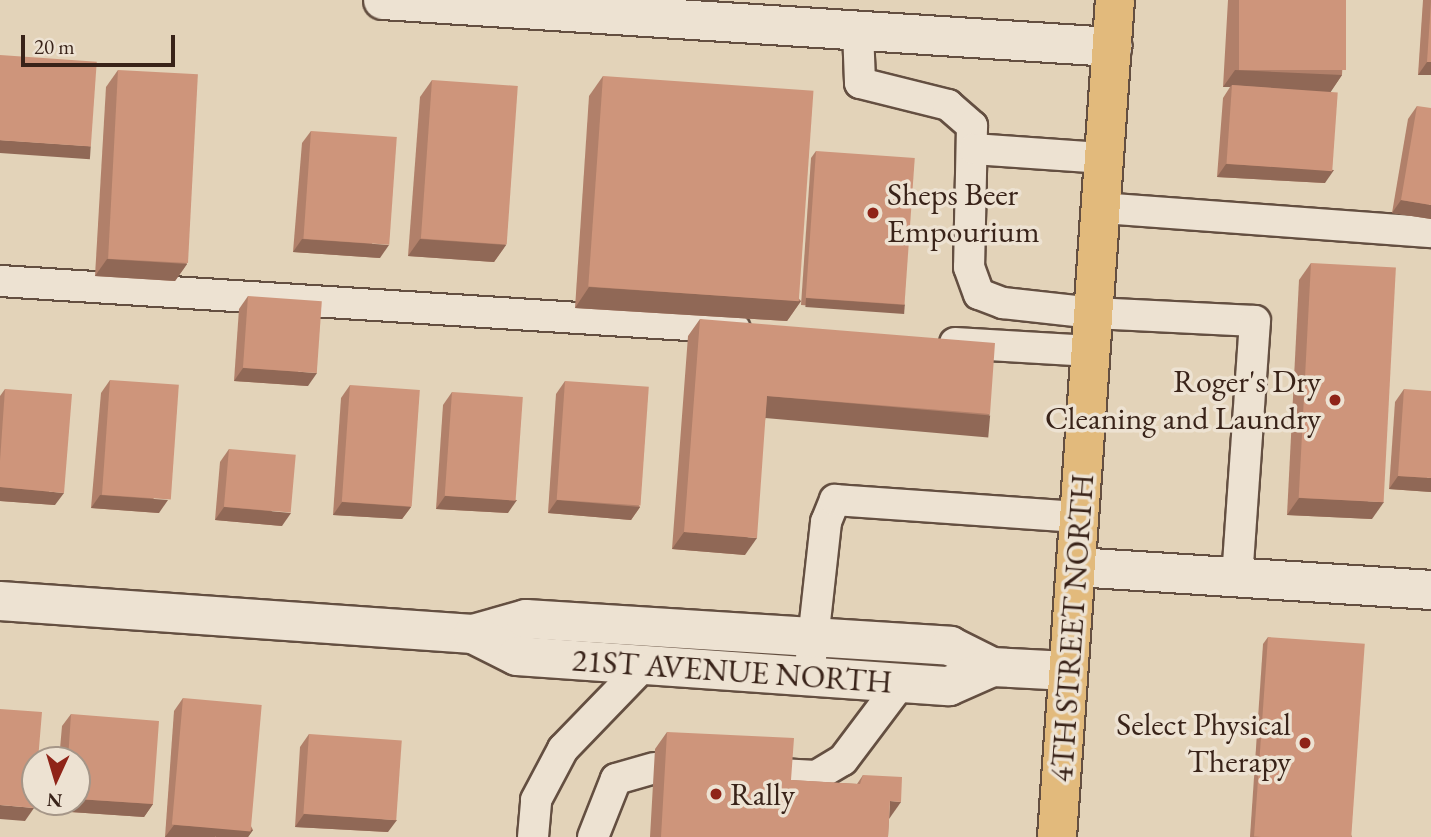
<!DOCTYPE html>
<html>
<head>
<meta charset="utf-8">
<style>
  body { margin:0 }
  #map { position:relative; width:1431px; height:837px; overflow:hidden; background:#e3d3b9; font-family:"EB Garamond",serif }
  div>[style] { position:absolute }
  .roads { filter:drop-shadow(2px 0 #644f41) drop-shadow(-2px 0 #644f41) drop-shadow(0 2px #644f41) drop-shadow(0 -2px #644f41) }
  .service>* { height:30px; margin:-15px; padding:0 15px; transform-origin:15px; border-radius:15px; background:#ede2d2 }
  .minor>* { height:38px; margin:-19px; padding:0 19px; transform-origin:19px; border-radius:19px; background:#ede2d2 }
  .primary>* { height:38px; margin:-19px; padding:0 19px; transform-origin:19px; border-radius:19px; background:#e2ba7c }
  .wall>* { inset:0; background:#b1806a }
  .shaded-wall>* { inset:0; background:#906856; transform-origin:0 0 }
  .building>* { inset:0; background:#ce957b; transform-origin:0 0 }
  .dots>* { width:19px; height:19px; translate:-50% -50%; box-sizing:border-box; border:4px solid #ede2d2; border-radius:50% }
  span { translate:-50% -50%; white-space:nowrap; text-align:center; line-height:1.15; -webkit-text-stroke:7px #ede2d2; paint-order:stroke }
  .poi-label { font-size:32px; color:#392319 }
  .left { translate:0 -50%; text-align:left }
  .right { translate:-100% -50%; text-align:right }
  .street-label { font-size:32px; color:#392319 }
  .north { position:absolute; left:21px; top:746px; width:70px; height:70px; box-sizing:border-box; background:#ede2d2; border:2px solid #a59688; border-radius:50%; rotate:184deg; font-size:19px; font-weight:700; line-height:28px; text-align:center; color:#392319 }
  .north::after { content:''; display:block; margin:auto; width:24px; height:32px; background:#8f2418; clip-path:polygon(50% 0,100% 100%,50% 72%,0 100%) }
  .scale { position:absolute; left:21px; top:35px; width:154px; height:32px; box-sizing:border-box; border:4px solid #392319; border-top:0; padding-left:9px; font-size:21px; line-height:24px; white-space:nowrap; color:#392319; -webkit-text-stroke:5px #ede2d2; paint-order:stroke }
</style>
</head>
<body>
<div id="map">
  <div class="roads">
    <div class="service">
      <i style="left:858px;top:30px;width:53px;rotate:87.8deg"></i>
      <i style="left:860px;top:83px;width:91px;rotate:14deg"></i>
      <i style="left:948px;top:105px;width:32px;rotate:41deg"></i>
      <i style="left:972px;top:126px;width:141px;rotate:91.2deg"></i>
      <i style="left:969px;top:267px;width:29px;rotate:70deg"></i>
      <i style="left:979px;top:294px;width:26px;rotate:21deg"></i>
      <i style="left:1003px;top:303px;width:91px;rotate:6.3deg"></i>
      <i style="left:1093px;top:313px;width:162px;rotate:2.8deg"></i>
      <i style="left:1255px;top:321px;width:258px;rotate:94deg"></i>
      <i style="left:974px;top:149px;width:130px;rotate:4deg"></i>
      <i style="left:1101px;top:208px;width:331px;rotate:4.2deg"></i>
      <i style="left:0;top:281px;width:736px;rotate:3.66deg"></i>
      <i style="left:955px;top:343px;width:136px;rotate:3.4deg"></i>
      <i style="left:811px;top:658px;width:137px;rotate:-83.7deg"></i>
      <i style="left:826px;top:522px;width:24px;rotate:-68deg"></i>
      <i style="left:835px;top:500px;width:246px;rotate:4deg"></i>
      <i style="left:780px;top:774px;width:36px;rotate:3deg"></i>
      <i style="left:816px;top:776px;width:31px;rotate:-31deg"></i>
      <i style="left:843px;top:760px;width:96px;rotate:-53deg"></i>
      <i style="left:533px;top:837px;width:37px;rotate:-85deg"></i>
      <i style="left:536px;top:800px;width:58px;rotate:-62.1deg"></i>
      <i style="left:563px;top:749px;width:117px;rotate:-46deg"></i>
      <i style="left:593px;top:837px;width:62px;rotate:-68.4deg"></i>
      <i style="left:616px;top:779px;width:40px;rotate:-16deg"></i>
    </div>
    <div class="minor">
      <i style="left:383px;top:0;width:731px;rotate:3.69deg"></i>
      <i style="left:1076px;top:567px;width:356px;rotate:3.7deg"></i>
      <i style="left:0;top:601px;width:474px;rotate:4deg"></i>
      <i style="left:473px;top:634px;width:55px;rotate:-15.8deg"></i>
      <i style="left:526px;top:619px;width:425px;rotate:3.6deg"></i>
      <i style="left:950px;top:646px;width:47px;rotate:26.6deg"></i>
      <i style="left:992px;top:667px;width:76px;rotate:3deg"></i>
      <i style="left:473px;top:634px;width:49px;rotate:26.6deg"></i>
      <i style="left:517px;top:656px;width:433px;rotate:4deg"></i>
      <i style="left:949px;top:686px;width:47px;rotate:-23.8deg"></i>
    </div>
    <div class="primary">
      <i style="left:1057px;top:837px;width:839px;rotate:-86.04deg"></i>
    </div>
  </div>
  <div class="wall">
    <i style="clip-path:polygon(1228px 0,1346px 0,1342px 75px,1330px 92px,1325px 183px,1217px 177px,1223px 98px,1230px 87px,1223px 87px)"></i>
    <i style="clip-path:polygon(1423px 0,1431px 0,1431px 75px,1418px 75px)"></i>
    <i style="clip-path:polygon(118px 70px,187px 264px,175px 281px,95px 276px,106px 87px)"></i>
    <i style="clip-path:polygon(603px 76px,801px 301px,787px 321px,575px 308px,589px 96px)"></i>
    <i style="clip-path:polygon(432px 80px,506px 245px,494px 262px,408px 256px,420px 97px)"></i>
    <i style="clip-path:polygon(1417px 106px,1431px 219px,1392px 213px,1408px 119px)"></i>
    <i style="clip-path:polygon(311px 131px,380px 258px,293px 252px,302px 143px)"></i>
    <i style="clip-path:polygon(816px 151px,905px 305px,900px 312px,801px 305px,811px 158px)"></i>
    <i style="clip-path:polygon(1311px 263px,1372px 519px,1287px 515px,1299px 280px)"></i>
    <i style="clip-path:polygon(248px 296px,308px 386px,234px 381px,239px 309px)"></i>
    <i style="clip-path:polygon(700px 319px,990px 414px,978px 431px,766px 414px,745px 555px,672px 549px,688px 336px)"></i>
    <i style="clip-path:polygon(110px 380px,159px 513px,91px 508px,101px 393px)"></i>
    <i style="clip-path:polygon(565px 381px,640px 507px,631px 520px,548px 513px,556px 394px)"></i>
    <i style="clip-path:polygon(350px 385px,411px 507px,402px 519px,333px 515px,341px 398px)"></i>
    <i style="clip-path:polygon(5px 389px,55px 505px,0 501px,0 396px)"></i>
    <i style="clip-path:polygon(1404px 389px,1431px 492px,1389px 489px,1395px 402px)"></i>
    <i style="clip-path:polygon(452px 392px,508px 513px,436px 509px,443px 405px)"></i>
    <i style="clip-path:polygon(229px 449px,282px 526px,215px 520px,220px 462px)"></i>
    <i style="clip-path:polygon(1268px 637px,1352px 837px,1250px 837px,1263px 644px)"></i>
    <i style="clip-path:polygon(183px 698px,253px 830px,248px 837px,165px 837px,174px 711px)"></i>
    <i style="clip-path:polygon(71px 714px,153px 804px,144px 817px,56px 811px,57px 802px,77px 802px,77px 760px,59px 760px,62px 726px)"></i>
    <i style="clip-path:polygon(667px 732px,791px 780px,857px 784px,863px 775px,889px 819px,888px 837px,650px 837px,655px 749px)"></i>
    <i style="clip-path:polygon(309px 734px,388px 832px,295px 827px,300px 747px)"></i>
  </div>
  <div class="shaded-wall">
    <i style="clip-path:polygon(1427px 62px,1431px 62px,1431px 75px,1418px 75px)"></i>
    <i style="clip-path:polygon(1235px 70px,1342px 75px,1330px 93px,1232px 85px,1230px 87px,1223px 87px)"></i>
    <i style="left:0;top:140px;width:91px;height:13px;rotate:4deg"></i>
    <i style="clip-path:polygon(1226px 164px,1334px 170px,1325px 183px,1217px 177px)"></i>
    <i style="clip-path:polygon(1401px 200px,1431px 205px,1431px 219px,1392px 213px)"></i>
    <i style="clip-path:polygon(302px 239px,389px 245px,380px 258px,293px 252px)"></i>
    <i style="clip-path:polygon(420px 239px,506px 245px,494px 262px,408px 256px)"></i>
    <i style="clip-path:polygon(107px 259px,187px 264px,175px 281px,95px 276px)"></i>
    <i style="clip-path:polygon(589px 287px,801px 301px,787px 321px,575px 308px)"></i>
    <i style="left:806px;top:298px;width:99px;height:9px;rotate:4deg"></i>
    <i style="clip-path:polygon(243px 368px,317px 373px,308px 386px,234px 381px)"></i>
    <i style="left:767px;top:396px;width:224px;height:22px;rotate:5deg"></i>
    <i style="clip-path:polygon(1398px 476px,1431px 478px,1431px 492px,1389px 489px)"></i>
    <i style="clip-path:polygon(0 487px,64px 493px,55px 505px,0 501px)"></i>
    <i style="clip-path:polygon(100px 495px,168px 500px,159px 513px,91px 508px)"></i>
    <i style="clip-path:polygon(445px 496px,517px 500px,508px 513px,436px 509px)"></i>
    <i style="clip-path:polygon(1299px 498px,1384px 502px,1372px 519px,1287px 515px)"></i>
    <i style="clip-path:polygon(557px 500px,640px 507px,631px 520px,548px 513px)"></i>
    <i style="clip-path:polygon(342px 502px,411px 507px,402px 519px,333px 515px)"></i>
    <i style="clip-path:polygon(224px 507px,291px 513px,282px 526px,215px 520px)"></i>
    <i style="clip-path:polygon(684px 532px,757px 538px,745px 555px,672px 549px)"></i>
    <i style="clip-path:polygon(77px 799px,153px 804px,144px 817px,56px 811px,62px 802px,77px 802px)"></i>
    <i style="clip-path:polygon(890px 801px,901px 802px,889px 819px)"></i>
    <i style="clip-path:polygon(0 805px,34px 808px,25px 821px,0 819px)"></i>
    <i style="clip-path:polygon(304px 814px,397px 820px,388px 832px,295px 827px)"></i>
    <i style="clip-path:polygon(174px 825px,253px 830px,248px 837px,216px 837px,216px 836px,215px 837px,165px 837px)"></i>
  </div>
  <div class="building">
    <i style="left:1239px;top:0;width:107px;height:70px"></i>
    <i style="clip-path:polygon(1431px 2px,1431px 62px,1427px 62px)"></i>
    <i style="left:0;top:55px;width:97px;height:85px;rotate:4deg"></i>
    <i style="left:118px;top:70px;width:80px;height:189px;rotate:3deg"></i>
    <i style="left:603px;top:76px;width:211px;height:211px;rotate:4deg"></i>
    <i style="left:432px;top:80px;width:86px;height:159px;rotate:4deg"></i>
    <i style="left:1232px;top:85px;width:106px;height:79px;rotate:4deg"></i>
    <i style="clip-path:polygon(1417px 106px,1431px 108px,1431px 205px,1401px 200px)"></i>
    <i style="left:311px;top:131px;width:86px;height:108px;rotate:4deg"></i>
    <i style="left:816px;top:151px;width:99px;height:147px;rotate:4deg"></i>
    <i style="left:1311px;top:263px;width:85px;height:235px;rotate:3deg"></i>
    <i style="left:248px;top:296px;width:74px;height:72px;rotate:4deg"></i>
    <i style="clip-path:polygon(700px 319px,995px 343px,990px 414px,767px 396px,757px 538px,684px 532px)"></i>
    <i style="left:110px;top:380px;width:69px;height:115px;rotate:4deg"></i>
    <i style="left:565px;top:381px;width:84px;height:119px;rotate:4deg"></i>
    <i style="left:350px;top:385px;width:70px;height:117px;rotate:4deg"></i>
    <i style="clip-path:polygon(5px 389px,72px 394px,64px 493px,0 487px,0 461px)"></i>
    <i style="clip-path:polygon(1404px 389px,1431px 391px,1431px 478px,1398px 476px)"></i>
    <i style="left:452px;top:392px;width:71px;height:104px;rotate:4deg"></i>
    <i style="left:229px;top:449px;width:67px;height:58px;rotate:5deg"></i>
    <i style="left:1268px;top:637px;width:97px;height:200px;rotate:4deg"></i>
    <i style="left:183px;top:698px;width:79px;height:127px;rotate:5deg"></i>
    <i style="clip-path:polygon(0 709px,42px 712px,38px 760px,35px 760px,35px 793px,34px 808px,0 805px)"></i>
    <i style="clip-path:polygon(71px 714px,159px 721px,153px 804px,77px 799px,77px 760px,68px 760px)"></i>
    <i style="clip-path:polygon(667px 732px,794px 738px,791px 780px,860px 784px,863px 775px,902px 777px,901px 802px,890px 801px,888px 837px,661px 837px)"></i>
    <i style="left:309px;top:734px;width:93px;height:80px;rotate:4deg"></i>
  </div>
  <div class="dots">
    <i style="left:873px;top:213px;background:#8f2418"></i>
    <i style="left:1335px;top:400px;background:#8f2418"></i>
    <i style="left:1305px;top:743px;background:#8f2418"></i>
    <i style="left:716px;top:794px;background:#8f2418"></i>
  </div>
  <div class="poi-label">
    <span class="left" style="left:887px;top:213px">Sheps Beer<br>Empourium</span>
    <span class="right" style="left:1321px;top:400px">Roger's Dry<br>Cleaning and Laundry</span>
    <span class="right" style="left:1291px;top:743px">Select Physical<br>Therapy</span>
    <span class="left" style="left:730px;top:794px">Rally</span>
  </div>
  <div class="street-label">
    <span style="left:1072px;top:628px;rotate:-86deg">4TH STREET NORTH</span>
    <span style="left:732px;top:671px;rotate:4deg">21ST AVENUE NORTH</span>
  </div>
  <div class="north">N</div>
  <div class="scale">20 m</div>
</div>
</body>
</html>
